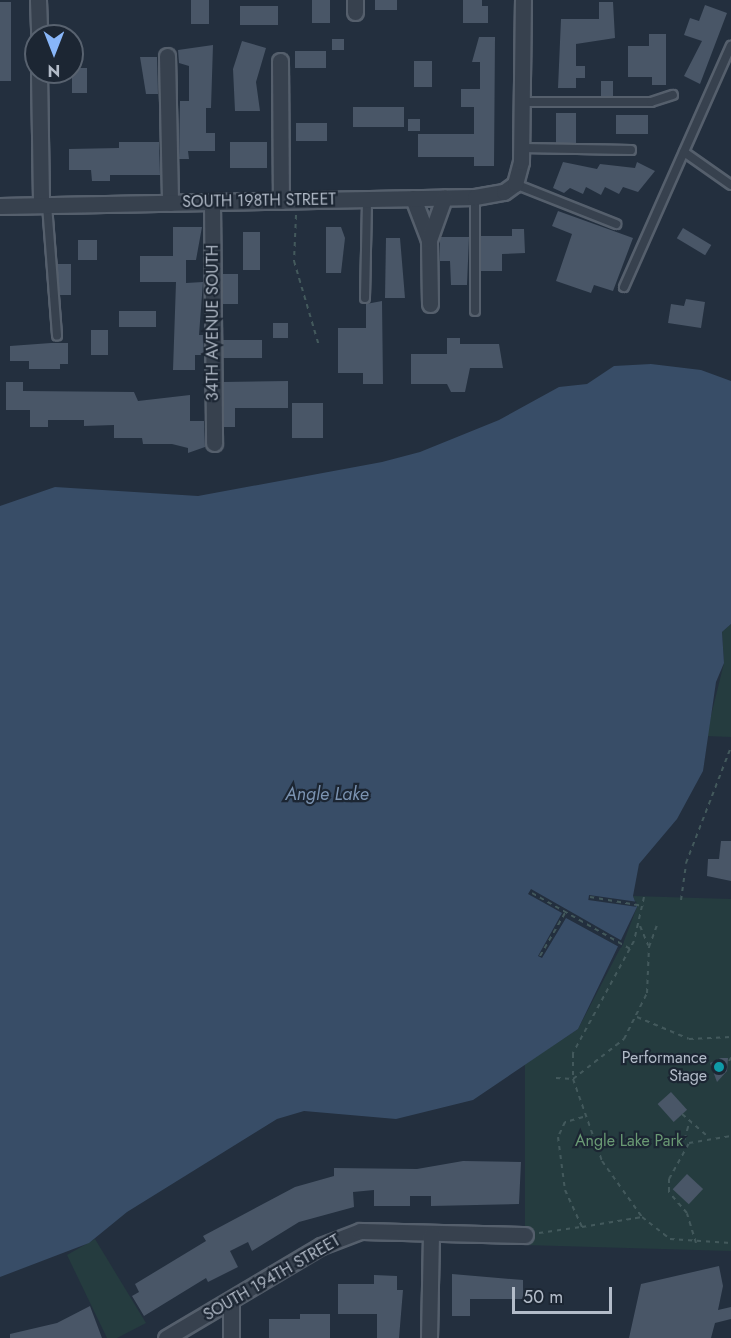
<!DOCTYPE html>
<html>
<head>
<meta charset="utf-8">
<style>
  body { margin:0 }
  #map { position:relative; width:731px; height:1338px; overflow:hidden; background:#232f3e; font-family:Jost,sans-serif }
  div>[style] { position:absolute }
  .green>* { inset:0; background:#253c3f }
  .water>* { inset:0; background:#384d67 }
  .pier>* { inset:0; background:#232f3e; transform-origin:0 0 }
  .building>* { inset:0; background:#495667; transform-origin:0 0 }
  .path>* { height:2px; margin-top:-1px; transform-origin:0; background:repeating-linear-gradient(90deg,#43595c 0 4.5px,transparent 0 9px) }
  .roads { filter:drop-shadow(2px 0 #555f6c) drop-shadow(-2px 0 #555f6c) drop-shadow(0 2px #555f6c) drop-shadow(0 -2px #555f6c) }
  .service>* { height:8px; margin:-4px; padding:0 4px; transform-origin:4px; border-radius:4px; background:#37414e }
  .minor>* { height:15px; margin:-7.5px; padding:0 7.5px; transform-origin:7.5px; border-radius:7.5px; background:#37414e }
  .dots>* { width:16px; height:16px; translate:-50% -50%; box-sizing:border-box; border:3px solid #1c2633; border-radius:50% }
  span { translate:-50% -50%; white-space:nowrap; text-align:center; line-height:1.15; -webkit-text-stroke:4.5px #1c2633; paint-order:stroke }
  .street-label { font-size:16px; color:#b3bcc9 }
  .poi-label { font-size:16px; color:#b3bcc9 }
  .right { translate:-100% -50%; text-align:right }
  .park-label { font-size:16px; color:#6a9a74 }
  .water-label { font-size:18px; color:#7b93b1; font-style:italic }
  .north { position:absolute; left:24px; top:24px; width:60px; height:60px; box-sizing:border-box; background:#1c2633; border:2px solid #58626f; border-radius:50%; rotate:180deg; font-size:16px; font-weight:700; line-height:24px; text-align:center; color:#b3bcc9 }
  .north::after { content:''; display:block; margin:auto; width:21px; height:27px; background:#88b6f9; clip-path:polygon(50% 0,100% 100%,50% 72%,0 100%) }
  .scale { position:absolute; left:512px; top:1287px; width:100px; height:27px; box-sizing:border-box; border:3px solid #b3bcc9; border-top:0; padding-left:8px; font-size:18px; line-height:21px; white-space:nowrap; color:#b3bcc9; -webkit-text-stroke:4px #1c2633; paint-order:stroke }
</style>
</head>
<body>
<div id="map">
  <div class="green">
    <i style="clip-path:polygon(731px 624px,731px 737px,706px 736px,724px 663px,722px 632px)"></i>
    <i style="clip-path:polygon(633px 896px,731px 899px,731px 1251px,525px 1245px,525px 1064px,578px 1029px,624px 941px,637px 907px)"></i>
    <i style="clip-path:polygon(95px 1239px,146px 1323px,117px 1338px,107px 1338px,67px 1255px)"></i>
  </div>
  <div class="water">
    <i style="clip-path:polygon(651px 364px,701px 370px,731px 381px,731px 624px,722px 632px,724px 663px,716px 682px,703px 771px,677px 819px,639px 864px,633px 896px,637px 907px,578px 1029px,473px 1100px,396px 1119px,304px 1111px,277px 1119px,127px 1212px,89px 1243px,0 1277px,0 506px,55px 487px,198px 496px,382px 462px,420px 452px,499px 420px,559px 387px,587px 384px,614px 366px)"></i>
  </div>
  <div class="pier">
    <i style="clip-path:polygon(531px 889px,624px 942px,621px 948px,566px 918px,542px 958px,538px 956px,562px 913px,528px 894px)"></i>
    <i style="left:589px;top:895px;width:48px;height:5px;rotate:8deg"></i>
  </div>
  <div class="building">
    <i style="left:191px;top:0;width:18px;height:24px"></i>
    <i style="left:312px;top:0;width:18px;height:23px"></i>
    <i style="left:375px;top:0;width:22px;height:10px"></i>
    <i style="clip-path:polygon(463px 0,482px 0,482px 6px,488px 6px,488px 23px,463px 23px)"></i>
    <i style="left:0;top:2px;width:11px;height:79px"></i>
    <i style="clip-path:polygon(599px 2px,613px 2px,615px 38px,576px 44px,576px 66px,585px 66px,585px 78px,576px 78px,576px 88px,558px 88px,561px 19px,599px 19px)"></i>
    <i style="clip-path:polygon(705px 5px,727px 13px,700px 84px,684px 76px,702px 41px,684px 35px,690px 18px,699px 21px)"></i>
    <i style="left:240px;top:6px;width:38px;height:19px"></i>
    <i style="clip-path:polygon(649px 34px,666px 34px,666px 85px,652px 85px,652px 77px,628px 77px,628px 46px,649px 46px)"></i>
    <i style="clip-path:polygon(479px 37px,495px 37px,494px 166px,474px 166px,474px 157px,418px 157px,418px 134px,474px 134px,474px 107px,461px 107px,461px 89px,480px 89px,480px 62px,472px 62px)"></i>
    <i style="left:332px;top:39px;width:12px;height:11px"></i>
    <i style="clip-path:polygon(242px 41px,266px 48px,256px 82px,260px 111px,235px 111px,233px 69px)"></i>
    <i style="clip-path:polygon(213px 45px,211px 108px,206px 108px,206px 133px,215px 133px,215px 151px,188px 151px,189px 159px,179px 159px,180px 101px,189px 101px,189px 66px,179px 63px,178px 50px)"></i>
    <i style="left:295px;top:51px;width:31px;height:17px"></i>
    <i style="clip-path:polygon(140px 57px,157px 57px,158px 94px,146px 94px)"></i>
    <i style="left:414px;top:61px;width:18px;height:26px"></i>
    <i style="left:72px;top:68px;width:15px;height:25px"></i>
    <i style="left:601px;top:81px;width:12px;height:15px"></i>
    <i style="left:353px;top:107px;width:51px;height:20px"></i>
    <i style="left:556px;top:113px;width:20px;height:30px"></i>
    <i style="left:616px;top:115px;width:32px;height:19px"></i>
    <i style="left:408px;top:119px;width:12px;height:12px"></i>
    <i style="left:296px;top:123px;width:31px;height:18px"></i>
    <i style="clip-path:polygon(119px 142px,159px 142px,160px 175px,110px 175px,110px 181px,92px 181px,91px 170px,69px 170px,69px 149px,119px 148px)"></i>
    <i style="left:230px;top:142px;width:37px;height:26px"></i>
    <i style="clip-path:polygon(563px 162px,597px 169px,600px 164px,635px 168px,637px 162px,655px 171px,638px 192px,623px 187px,619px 194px,605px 187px,601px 195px,586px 187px,583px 194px,570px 188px,564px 193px,553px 188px)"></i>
    <i style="clip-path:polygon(558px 211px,633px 238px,613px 291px,594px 285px,591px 293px,556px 281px,572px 234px,552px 226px)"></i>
    <i style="clip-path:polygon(173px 227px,202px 227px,196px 260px,186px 260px,186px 283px,203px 282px,199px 335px,203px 335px,204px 355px,195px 355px,195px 370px,173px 370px,176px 282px,140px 282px,140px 256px,173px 256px)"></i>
    <i style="clip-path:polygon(326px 227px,341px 227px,345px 238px,341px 273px,326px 273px)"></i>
    <i style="left:683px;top:228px;width:33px;height:12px;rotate:31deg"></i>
    <i style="clip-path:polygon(512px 229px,524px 229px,525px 253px,502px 254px,502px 271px,481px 271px,481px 236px,512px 236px)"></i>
    <i style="left:243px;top:232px;width:17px;height:38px"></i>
    <i style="clip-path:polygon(440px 237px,469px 237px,467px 285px,451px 285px,450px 261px,440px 261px)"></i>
    <i style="clip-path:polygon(386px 238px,400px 238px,405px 298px,385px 298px)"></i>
    <i style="left:78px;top:240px;width:19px;height:20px"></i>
    <i style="clip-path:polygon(57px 264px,71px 264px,71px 295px,60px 295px)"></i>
    <i style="left:222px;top:274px;width:16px;height:30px"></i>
    <i style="clip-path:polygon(686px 299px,705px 302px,701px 328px,668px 323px,671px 304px,684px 306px)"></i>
    <i style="clip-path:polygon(382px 301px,383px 384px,363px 384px,363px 373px,338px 373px,338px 328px,366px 328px,366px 304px)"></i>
    <i style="left:119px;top:311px;width:37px;height:16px"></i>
    <i style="left:273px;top:323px;width:15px;height:15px"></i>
    <i style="left:91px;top:330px;width:17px;height:25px"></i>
    <i style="clip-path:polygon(447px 338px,460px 338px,460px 344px,499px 344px,503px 368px,470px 368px,465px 392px,451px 392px,447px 384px,411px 384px,411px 354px,447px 354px)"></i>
    <i style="left:262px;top:340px;width:18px;height:39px;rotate:90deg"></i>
    <i style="clip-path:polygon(51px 343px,68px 343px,68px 364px,60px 364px,60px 369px,29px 369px,29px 361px,10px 361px,10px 346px)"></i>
    <i style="clip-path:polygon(288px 381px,288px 408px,235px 408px,235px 427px,224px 427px,223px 382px)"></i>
    <i style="clip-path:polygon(6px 382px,23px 382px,23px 391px,134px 392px,138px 401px,190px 395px,190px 421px,204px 421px,205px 447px,188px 453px,188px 448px,172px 444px,143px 444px,142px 438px,114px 438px,114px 425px,84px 426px,84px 420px,48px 420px,48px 427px,30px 427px,30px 410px,6px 410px)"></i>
    <i style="left:292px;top:403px;width:31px;height:35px"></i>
    <i style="clip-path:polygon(721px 841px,731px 841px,731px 881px,707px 876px,708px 859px,719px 859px)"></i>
    <i style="clip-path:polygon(721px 1058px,728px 1058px,727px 1071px,717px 1082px,710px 1063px)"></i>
    <i style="left:671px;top:1092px;width:24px;height:18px;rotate:48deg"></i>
    <i style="clip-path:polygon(463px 1161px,521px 1162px,519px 1204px,431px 1206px,431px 1196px,410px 1196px,410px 1206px,374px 1206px,374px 1190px,353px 1192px,354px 1207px,299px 1222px,252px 1251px,248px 1242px,230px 1251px,238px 1267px,208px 1282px,206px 1278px,144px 1316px,132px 1296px,139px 1292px,135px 1284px,206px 1241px,203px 1236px,295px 1187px,334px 1176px,334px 1168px,417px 1169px)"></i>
    <i style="left:687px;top:1174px;width:22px;height:21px;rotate:43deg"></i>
    <i style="clip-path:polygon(719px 1266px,723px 1286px,718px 1310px,731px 1307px,731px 1319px,715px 1323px,711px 1338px,629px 1338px,641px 1284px)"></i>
    <i style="clip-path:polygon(452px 1274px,523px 1280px,523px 1299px,470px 1299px,470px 1316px,452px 1316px)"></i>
    <i style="clip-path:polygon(374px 1275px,397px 1276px,397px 1290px,403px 1290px,399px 1338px,377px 1338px,377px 1314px,338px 1314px,338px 1284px,374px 1284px)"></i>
    <i style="clip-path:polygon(90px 1306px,102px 1338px,10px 1338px,10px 1334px,57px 1323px)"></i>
    <i style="clip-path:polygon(300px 1314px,330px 1314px,330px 1338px,269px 1338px,269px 1319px,300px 1319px)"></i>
  </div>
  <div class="path">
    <i style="left:296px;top:215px;width:46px;rotate:92.5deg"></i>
    <i style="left:294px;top:261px;width:89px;rotate:73.6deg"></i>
    <i style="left:532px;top:893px;width:113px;rotate:29.7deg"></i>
    <i style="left:590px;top:897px;width:54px;rotate:9.6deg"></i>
    <i style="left:644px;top:897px;width:45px;rotate:102.8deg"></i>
    <i style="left:634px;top:941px;width:128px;rotate:118.6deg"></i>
    <i style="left:573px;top:1053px;width:26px;rotate:90deg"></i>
    <i style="left:573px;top:1079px;width:87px;rotate:70.5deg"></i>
    <i style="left:602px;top:1161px;width:69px;rotate:54.5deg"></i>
    <i style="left:642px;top:1217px;width:36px;rotate:38deg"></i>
    <i style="left:670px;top:1239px;width:61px;rotate:3.8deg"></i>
    <i style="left:681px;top:900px;width:37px;rotate:-82deg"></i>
    <i style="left:686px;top:863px;width:124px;rotate:-68.8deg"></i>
    <i style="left:640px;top:926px;width:21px;rotate:67deg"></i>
    <i style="left:540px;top:956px;width:50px;rotate:-59.8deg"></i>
    <i style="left:637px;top:1017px;width:56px;rotate:22.9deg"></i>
    <i style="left:689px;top:1039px;width:42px;rotate:-2.7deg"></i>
    <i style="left:729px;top:1061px;width:4px;rotate:-56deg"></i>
    <i style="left:556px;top:1078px;width:17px;rotate:3deg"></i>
    <i style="left:573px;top:1079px;width:65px;rotate:-38.1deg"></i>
    <i style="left:624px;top:1039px;width:51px;rotate:-63.4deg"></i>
    <i style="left:647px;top:993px;width:46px;rotate:-87.5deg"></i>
    <i style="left:649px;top:947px;width:23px;rotate:-70deg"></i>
    <i style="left:682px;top:1114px;width:33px;rotate:41deg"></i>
    <i style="left:583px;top:1117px;width:19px;rotate:164deg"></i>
    <i style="left:565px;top:1122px;width:17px;rotate:115deg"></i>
    <i style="left:558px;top:1137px;width:53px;rotate:82.5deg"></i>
    <i style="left:565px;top:1190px;width:41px;rotate:65.3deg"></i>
    <i style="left:582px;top:1227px;width:61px;rotate:-9.5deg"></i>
    <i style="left:682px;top:1148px;width:26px;rotate:-74deg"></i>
    <i style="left:539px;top:1233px;width:42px;rotate:-8.1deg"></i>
    <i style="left:696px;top:1243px;width:31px;rotate:-107deg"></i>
    <i style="left:687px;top:1213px;width:28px;rotate:-131deg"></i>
    <i style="left:669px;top:1192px;width:13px;rotate:-90deg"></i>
    <i style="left:669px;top:1179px;width:41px;rotate:-60.9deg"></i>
    <i style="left:689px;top:1143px;width:43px;rotate:-9.5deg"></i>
  </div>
  <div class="roads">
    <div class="service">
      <i style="left:522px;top:102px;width:129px"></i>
      <i style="left:651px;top:102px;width:23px;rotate:-18deg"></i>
      <i style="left:522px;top:148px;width:109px;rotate:1.1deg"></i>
      <i style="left:684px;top:152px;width:57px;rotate:35.1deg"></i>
      <i style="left:515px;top:184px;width:109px;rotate:21.6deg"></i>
      <i style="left:475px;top:197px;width:114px;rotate:90deg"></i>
      <i style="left:47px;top:205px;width:131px;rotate:85.6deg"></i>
      <i style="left:624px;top:287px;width:264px;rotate:-66.1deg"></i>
      <i style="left:365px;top:298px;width:99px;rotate:-88.8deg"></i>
    </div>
    <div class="minor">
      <i style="left:38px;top:0;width:36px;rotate:88deg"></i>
      <i style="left:355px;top:0;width:12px;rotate:90deg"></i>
      <i style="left:167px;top:56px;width:147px;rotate:88.8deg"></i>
      <i style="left:280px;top:61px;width:140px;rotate:89.6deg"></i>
      <i style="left:39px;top:72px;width:133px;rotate:89.1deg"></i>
      <i style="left:413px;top:198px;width:45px;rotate:69.1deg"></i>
      <i style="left:212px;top:202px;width:241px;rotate:89.5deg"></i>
      <i style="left:0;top:206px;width:475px;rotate:-1.1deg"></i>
      <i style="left:475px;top:197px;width:29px;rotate:-10deg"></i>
      <i style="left:504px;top:192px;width:14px;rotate:-36deg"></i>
      <i style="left:515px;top:184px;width:23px;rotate:-75deg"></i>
      <i style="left:521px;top:162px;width:162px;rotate:-89.3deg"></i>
      <i style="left:430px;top:304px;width:64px;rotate:-90.9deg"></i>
      <i style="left:429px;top:240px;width:45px;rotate:-70.3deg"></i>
      <i style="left:231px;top:1304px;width:34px;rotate:90deg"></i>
      <i style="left:166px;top:1338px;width:180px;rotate:-30.7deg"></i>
      <i style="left:321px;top:1246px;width:42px;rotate:-21deg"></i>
      <i style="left:360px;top:1231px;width:165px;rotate:1.4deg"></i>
      <i style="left:429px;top:1338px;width:104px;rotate:-88.9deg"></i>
    </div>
  </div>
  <div class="dots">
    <i style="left:719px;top:1067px;background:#0f9aa8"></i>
  </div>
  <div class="street-label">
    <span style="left:259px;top:201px;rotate:-1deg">SOUTH 198TH STREET</span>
    <span style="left:213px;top:323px;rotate:-90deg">34TH AVENUE SOUTH</span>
    <span style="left:272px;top:1278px;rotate:-30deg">SOUTH 194TH STREET</span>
  </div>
  <div class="poi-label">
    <span class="right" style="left:707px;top:1067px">Performance<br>Stage</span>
  </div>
  <div class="park-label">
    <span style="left:629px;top:1141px">Angle Lake Park</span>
  </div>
  <div class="water-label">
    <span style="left:327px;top:794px">Angle Lake</span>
  </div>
  <div class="north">N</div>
  <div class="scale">50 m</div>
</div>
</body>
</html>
